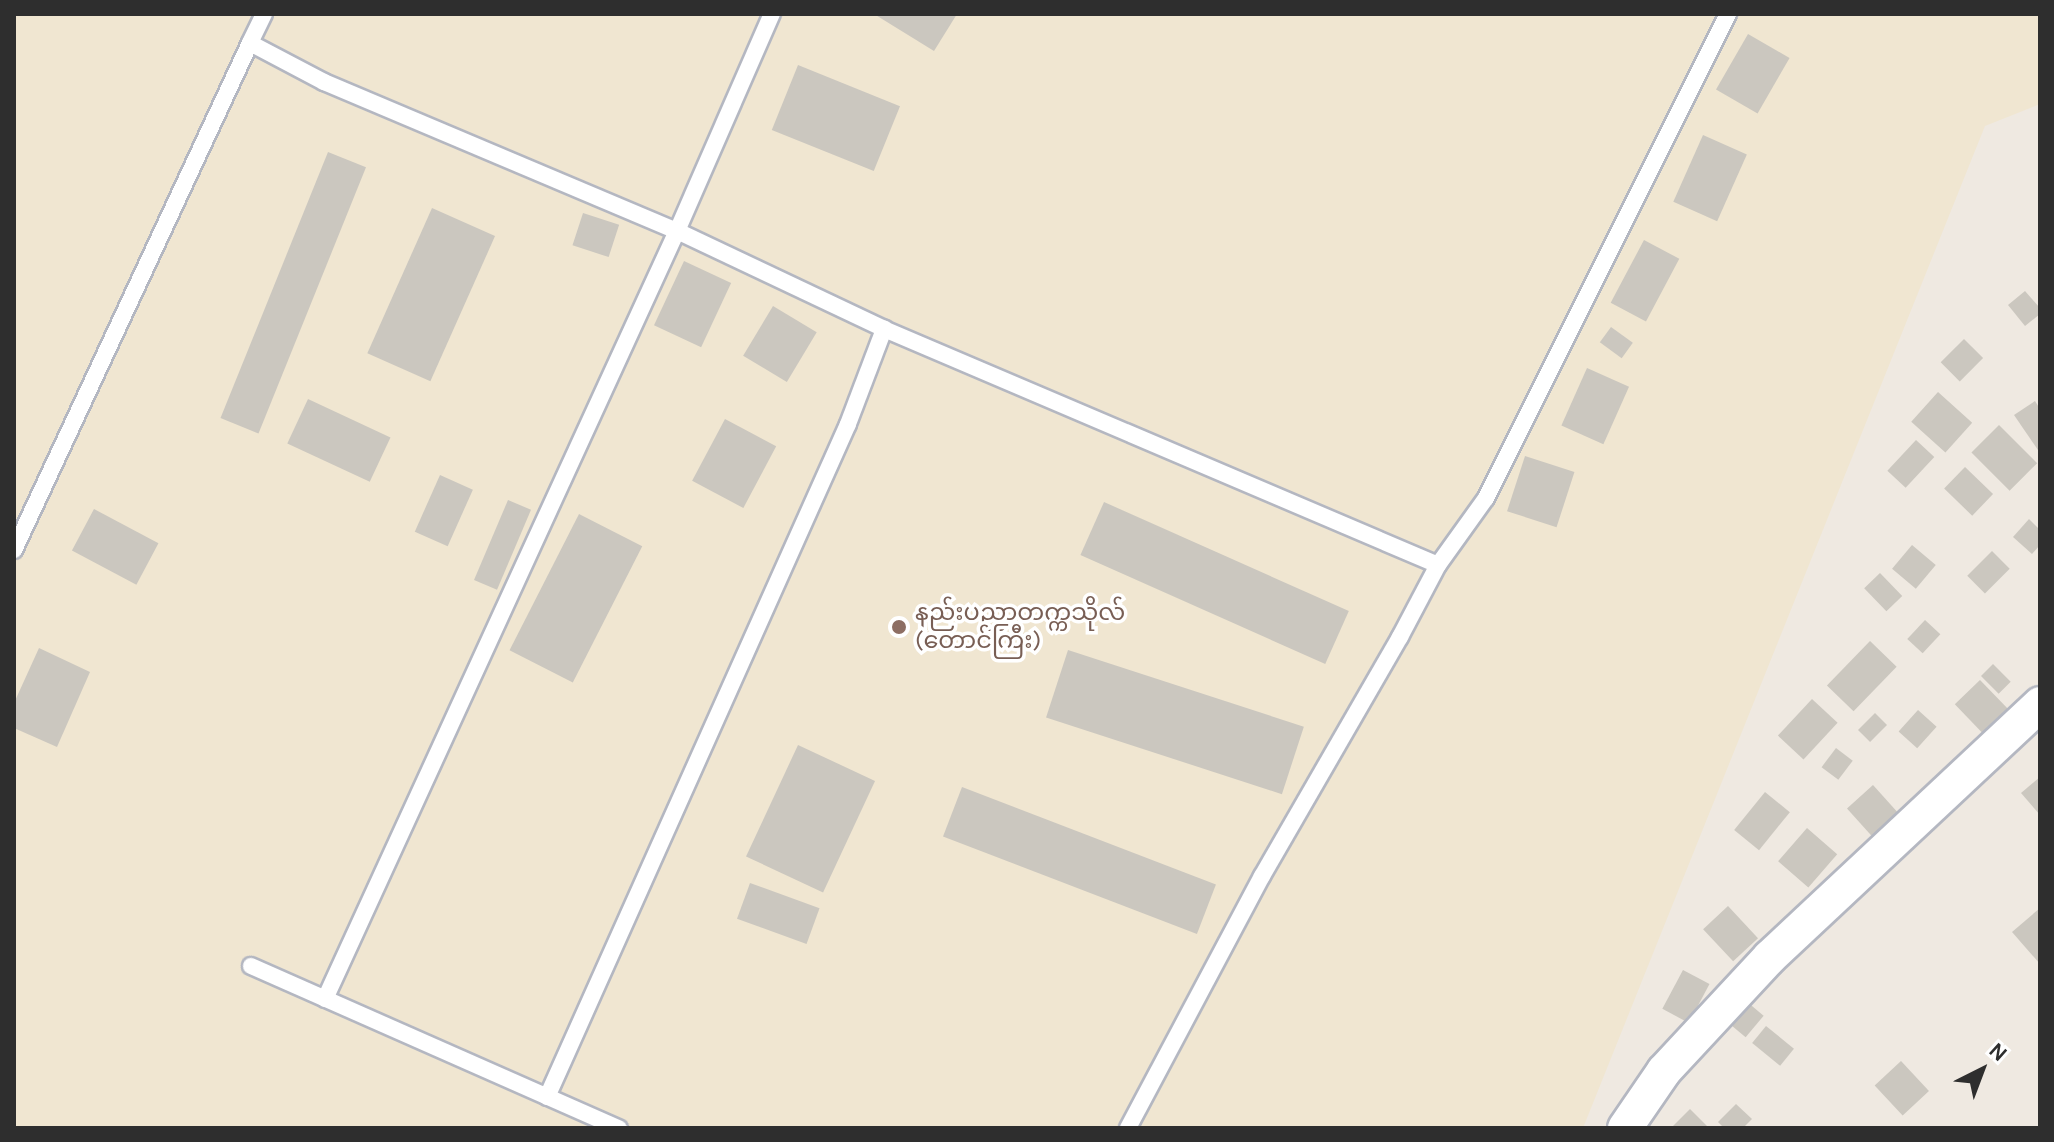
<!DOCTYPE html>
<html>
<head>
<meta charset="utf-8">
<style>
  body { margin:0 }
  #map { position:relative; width:2054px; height:1142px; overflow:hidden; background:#efe9e1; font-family:Karla,"Noto Sans Myanmar",sans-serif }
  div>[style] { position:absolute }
  .education>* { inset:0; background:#f0e6d1 }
  .building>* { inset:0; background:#cbc7bf; transform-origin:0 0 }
  .roads { filter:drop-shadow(2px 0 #b4b7c1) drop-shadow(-2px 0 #b4b7c1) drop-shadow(0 2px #b4b7c1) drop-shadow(0 -2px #b4b7c1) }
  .service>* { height:16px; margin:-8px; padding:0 8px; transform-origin:8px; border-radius:8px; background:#fff }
  .minor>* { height:34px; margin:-17px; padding:0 17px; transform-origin:17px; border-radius:17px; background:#fff }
  .dots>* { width:22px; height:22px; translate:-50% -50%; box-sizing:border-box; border:4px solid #fff; border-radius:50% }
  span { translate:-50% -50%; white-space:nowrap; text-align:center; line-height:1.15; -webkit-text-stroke:7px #fff; paint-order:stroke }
  .education-label { font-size:24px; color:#785e54 }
  .left { translate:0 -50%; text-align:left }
  .frame { position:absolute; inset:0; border:16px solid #2e2e2e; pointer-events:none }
  .north { position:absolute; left:1942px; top:1030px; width:80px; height:80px; -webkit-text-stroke:6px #fff; paint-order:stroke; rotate:42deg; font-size:22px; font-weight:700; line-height:32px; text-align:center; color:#2e2e2e }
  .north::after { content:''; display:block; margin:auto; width:28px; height:36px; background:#2e2e2e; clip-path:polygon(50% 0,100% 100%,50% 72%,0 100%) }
</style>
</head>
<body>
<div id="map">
  <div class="education">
    <i style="clip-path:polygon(14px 14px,2040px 14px,2040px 104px,1985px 126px,1583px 1128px,14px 1128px)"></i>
  </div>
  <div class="building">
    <i style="clip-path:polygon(874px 14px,957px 14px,934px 51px)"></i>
    <i style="left:1748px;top:34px;width:48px;height:64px;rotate:30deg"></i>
    <i style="left:798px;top:65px;width:110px;height:70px;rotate:22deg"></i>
    <i style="left:1703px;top:135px;width:48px;height:73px;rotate:24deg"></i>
    <i style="left:328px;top:152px;width:41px;height:287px;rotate:22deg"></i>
    <i style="left:432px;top:208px;width:69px;height:159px;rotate:24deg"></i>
    <i style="left:583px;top:213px;width:38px;height:34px;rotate:18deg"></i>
    <i style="left:1644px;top:240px;width:40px;height:71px;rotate:28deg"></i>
    <i style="left:684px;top:261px;width:52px;height:71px;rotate:25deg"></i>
    <i style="clip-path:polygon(2025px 291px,2040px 308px,2040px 314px,2025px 326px,2008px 305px)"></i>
    <i style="left:773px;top:306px;width:51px;height:58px;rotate:31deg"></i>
    <i style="left:1611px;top:327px;width:27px;height:19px;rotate:36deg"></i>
    <i style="left:1964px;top:339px;width:27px;height:33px;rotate:45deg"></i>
    <i style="left:1587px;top:368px;width:46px;height:63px;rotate:24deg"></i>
    <i style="left:1938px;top:392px;width:46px;height:40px;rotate:42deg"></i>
    <i style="left:308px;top:399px;width:91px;height:49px;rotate:25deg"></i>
    <i style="clip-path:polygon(2035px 401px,2040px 409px,2040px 453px,2014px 415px)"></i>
    <i style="left:725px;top:419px;width:58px;height:70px;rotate:28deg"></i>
    <i style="left:1999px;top:425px;width:54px;height:39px;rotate:45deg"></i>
    <i style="left:1916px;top:440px;width:25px;height:42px;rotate:43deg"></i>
    <i style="left:1525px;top:456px;width:52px;height:58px;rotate:18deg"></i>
    <i style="left:1965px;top:467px;width:39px;height:30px;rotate:44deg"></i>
    <i style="left:440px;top:475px;width:36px;height:62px;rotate:24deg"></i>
    <i style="left:508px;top:500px;width:25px;height:87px;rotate:23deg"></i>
    <i style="left:1104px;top:502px;width:268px;height:58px;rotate:24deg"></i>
    <i style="left:94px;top:509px;width:73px;height:47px;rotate:28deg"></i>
    <i style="left:579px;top:514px;width:71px;height:153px;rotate:27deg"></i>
    <i style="clip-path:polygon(2029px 519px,2040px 530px,2040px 545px,2032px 554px,2013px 537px)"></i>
    <i style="left:1912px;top:545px;width:31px;height:31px;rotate:40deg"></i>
    <i style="left:1992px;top:551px;width:25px;height:35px;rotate:45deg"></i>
    <i style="left:1880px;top:573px;width:32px;height:22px;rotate:46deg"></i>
    <i style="left:1925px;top:620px;width:21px;height:26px;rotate:43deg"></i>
    <i style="left:1870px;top:641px;width:37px;height:62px;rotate:44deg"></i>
    <i style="clip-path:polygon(39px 648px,90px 672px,57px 747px,14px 728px,14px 703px)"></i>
    <i style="left:1068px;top:650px;width:248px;height:71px;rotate:18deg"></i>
    <i style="left:1993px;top:664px;width:25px;height:17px;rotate:45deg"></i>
    <i style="left:1980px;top:680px;width:46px;height:35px;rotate:46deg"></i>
    <i style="left:1812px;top:699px;width:35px;height:50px;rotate:43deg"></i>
    <i style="left:1918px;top:710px;width:25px;height:29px;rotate:42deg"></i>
    <i style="left:1875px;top:713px;width:17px;height:24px;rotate:45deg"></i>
    <i style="left:798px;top:745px;width:85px;height:123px;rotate:25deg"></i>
    <i style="left:1836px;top:748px;width:21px;height:24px;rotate:37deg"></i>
    <i style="clip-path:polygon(2040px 777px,2040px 815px,2021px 793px)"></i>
    <i style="left:1873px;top:785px;width:38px;height:35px;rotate:48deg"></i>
    <i style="left:962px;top:787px;width:272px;height:53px;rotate:21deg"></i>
    <i style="left:1765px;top:792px;width:32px;height:49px;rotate:39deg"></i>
    <i style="left:1807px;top:828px;width:40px;height:44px;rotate:41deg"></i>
    <i style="left:750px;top:883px;width:74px;height:38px;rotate:20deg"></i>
    <i style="left:1728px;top:906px;width:44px;height:34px;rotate:47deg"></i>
    <i style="clip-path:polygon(2040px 908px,2040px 964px,2012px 932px)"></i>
    <i style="left:1683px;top:970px;width:30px;height:44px;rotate:28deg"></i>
    <i style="left:1746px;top:1001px;width:23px;height:28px;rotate:40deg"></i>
    <i style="left:1766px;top:1026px;width:36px;height:22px;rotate:39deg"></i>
    <i style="left:1901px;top:1061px;width:41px;height:36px;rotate:47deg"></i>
    <i style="clip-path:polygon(1736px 1104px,1752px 1119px,1743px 1128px,1724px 1128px,1718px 1122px)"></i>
    <i style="clip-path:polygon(1690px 1109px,1709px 1128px,1671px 1128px)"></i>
  </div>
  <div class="roads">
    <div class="service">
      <i style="left:264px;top:14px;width:32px;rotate:116deg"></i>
      <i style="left:250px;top:43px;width:84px;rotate:27.8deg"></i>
      <i style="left:324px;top:82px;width:383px;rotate:22.9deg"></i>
      <i style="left:677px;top:231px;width:229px;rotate:25.3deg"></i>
      <i style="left:884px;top:329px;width:602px;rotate:23.07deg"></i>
      <i style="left:1438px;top:565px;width:82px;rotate:-54.4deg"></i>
      <i style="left:1486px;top:498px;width:541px;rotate:-63.43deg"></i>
      <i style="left:14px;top:550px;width:559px;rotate:-65.04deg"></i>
      <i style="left:251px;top:966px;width:402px;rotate:23.8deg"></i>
      <i style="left:325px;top:999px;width:845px;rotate:-65.38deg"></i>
      <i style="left:677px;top:231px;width:237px;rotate:-66.4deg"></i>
      <i style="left:547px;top:1097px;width:737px;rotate:-65.9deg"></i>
      <i style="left:848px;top:424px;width:102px;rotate:-69.2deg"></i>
      <i style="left:1128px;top:1128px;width:285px;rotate:-62deg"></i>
      <i style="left:1262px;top:876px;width:276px;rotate:-60deg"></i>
      <i style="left:1400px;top:637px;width:81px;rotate:-62.2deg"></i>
    </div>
    <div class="minor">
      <i style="left:1625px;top:1128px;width:69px;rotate:-55.6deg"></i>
      <i style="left:1664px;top:1071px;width:156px;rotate:-47.1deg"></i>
      <i style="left:1770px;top:957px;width:370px;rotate:-43.1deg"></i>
    </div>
  </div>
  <div class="dots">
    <i style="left:899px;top:627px;background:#8d6e63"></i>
  </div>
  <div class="education-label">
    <span class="left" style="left:915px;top:627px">နည်းပညာတက္ကသိုလ်<br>(တောင်ကြီး)</span>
  </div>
  <div class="frame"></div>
  <div class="north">N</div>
</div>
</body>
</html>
